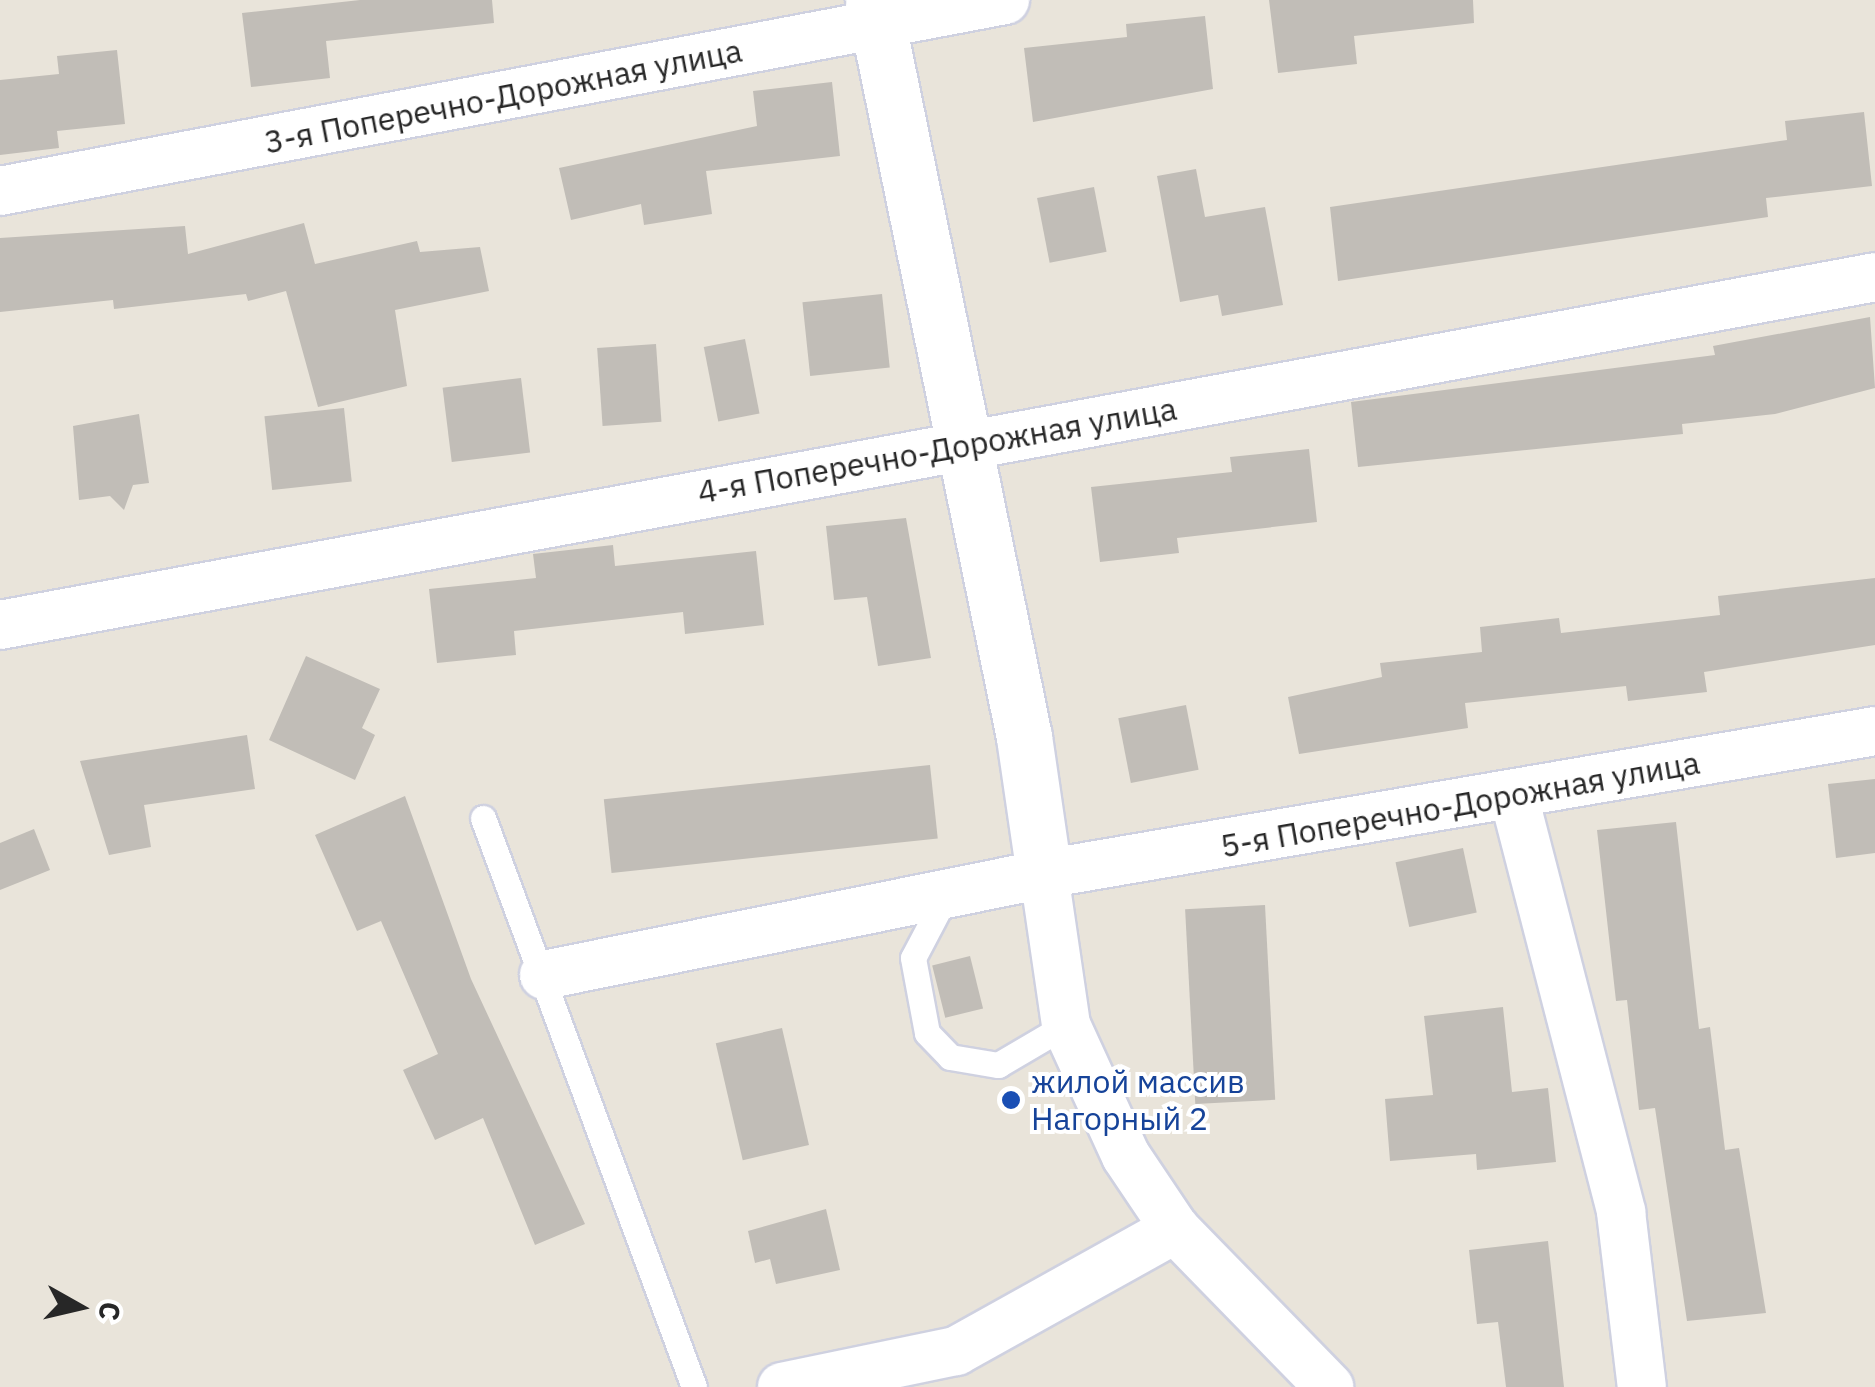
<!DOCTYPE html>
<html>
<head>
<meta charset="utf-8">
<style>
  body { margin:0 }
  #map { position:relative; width:1875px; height:1387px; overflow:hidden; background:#e9e4da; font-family:"IBM Plex Sans",sans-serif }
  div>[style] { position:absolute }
  .building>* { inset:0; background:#c1bdb7; transform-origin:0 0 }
  .roads { filter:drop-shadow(2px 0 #cfd1e0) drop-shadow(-2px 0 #cfd1e0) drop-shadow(0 2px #cfd1e0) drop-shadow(0 -2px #cfd1e0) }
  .service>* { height:25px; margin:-12.5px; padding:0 12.5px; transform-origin:12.5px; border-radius:12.5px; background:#fff }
  .minor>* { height:48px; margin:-24px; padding:0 24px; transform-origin:24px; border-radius:24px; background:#fff }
  .tertiary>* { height:55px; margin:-27.5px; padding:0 27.5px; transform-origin:27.5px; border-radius:27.5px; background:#fff }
  .dots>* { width:28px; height:28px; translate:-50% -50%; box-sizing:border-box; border:5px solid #fff; border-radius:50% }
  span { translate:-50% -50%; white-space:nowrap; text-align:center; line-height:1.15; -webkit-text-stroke:8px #fff; paint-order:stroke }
  .street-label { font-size:32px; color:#272727 }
  .transit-label { font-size:32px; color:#164399 }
  .left { translate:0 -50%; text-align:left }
  .north { position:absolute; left:30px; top:1257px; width:100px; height:100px; -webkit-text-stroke:8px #fff; paint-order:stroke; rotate:98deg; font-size:28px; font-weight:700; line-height:40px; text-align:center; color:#272727 }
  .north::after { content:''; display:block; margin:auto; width:35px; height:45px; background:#272727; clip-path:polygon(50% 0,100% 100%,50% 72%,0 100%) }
</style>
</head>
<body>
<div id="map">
  <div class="building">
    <i style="clip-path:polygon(360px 0,492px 0,494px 23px,326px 41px,330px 78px,251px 87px,242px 13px)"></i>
    <i style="clip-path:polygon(1269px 0,1473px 0,1474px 23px,1354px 36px,1357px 64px,1278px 73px)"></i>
    <i style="clip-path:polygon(1205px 16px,1213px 89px,1033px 122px,1024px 48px,1127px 37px,1126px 24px)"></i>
    <i style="clip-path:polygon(117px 50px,125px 124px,57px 131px,59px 148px,0 155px,0 80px,59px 74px,57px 56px)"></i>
    <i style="clip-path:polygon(832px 82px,840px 156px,706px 171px,712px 214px,644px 225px,641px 204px,571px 220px,559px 168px,757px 126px,753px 91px)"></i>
    <i style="clip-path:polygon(1864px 112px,1872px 186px,1766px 198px,1768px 217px,1338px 281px,1330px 207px,1787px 140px,1785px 121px)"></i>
    <i style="clip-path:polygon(1196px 169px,1205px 217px,1265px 207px,1283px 305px,1222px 316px,1218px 295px,1180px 302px,1157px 176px)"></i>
    <i style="left:1094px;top:187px;width:66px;height:58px;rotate:79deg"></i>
    <i style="clip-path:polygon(304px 223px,315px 264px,417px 241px,420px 252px,480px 247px,489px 291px,395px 310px,407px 386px,318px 407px,286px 291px,248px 301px,246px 294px,114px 309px,113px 300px,0 312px,0 238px,185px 226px,188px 254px)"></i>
    <i style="left:882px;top:294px;width:74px;height:80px;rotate:84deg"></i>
    <i style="clip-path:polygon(1870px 317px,1875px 388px,1775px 414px,1682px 424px,1683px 434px,1358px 467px,1351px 402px,1715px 355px,1713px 346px)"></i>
    <i style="left:745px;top:339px;width:76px;height:42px;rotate:79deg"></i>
    <i style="left:656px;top:344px;width:78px;height:59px;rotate:86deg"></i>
    <i style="left:521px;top:378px;width:75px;height:79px;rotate:83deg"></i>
    <i style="left:344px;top:408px;width:74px;height:80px;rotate:84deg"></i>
    <i style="clip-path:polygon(139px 414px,149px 483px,133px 485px,124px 510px,110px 496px,79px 500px,73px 426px)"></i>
    <i style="clip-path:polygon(1309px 449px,1317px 522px,1177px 538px,1179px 553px,1100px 562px,1091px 487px,1232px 472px,1230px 457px)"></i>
    <i style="clip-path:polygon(906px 518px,931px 658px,878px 666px,867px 597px,834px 600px,826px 526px)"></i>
    <i style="clip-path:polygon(613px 545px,615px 566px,756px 551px,764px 625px,685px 634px,683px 612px,514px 631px,516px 655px,437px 663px,429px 589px,536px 578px,533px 554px)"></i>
    <i style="clip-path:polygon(1875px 578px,1875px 645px,1704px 672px,1707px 692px,1628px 701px,1626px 686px,1465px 703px,1468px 728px,1299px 754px,1288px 697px,1382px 677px,1380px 663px,1482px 652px,1480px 627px,1559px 618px,1561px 633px,1720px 615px,1718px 596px)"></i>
    <i style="clip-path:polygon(306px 656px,380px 689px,362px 728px,375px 735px,355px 780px,269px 740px)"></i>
    <i style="left:1186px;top:705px;width:66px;height:69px;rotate:79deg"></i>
    <i style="clip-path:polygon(247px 735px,255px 789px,144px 805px,151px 847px,109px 855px,80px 761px)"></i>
    <i style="left:930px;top:765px;width:74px;height:328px;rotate:84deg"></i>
    <i style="clip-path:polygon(1875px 779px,1875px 853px,1836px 858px,1828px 784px)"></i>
    <i style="clip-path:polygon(405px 796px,471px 979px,585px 1224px,535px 1245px,483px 1118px,435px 1140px,403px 1070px,438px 1054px,381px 921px,357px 931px,315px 835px)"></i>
    <i style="clip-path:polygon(1676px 822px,1699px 1029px,1710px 1027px,1725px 1150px,1739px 1148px,1766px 1313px,1687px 1321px,1655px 1108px,1639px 1110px,1627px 1000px,1616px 1001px,1597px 830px)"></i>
    <i style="clip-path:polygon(34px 829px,50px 870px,0 890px,0 843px)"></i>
    <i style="left:1463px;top:848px;width:66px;height:69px;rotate:78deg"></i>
    <i style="left:1265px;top:905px;width:195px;height:80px;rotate:87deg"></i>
    <i style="left:970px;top:956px;width:54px;height:39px;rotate:76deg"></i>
    <i style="clip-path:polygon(1503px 1007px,1512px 1092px,1548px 1088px,1556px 1162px,1477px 1170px,1476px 1154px,1390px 1161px,1385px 1099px,1433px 1095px,1424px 1016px)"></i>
    <i style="left:782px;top:1028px;width:120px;height:68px;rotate:77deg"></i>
    <i style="clip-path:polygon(826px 1209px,840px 1270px,776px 1284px,770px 1259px,755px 1263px,748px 1231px)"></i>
    <i style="clip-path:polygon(1548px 1241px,1564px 1387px,1506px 1387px,1498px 1322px,1477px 1324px,1469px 1250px)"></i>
  </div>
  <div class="roads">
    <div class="service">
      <i style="left:483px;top:818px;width:607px;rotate:69.65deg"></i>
      <i style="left:943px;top:901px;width:64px;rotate:117.8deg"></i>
      <i style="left:913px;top:958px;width:76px;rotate:79.4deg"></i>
      <i style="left:927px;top:1033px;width:33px;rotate:46deg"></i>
      <i style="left:950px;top:1057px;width:49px;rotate:9.5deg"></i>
      <i style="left:998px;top:1065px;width:79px;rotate:-30.5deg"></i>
    </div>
    <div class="minor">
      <i style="left:0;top:191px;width:1023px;rotate:-10.76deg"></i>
      <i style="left:0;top:625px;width:1907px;rotate:-10.51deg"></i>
      <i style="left:1514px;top:797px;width:429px;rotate:75.5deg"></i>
      <i style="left:1621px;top:1212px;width:176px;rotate:83.2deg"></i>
      <i style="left:1044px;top:874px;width:153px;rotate:81.7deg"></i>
      <i style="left:1066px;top:1025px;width:144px;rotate:65.4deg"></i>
      <i style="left:1126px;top:1156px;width:88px;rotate:56.1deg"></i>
      <i style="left:1175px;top:1229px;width:221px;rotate:45.7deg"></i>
      <i style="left:544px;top:975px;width:510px;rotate:-11.42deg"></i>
      <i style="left:1044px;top:874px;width:843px;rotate:-9.76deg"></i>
      <i style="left:782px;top:1387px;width:178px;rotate:-11.7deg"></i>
      <i style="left:956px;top:1351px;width:251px;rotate:-29.1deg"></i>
    </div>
    <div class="tertiary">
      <i style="left:873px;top:0;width:752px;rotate:78.42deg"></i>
      <i style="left:1024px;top:737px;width:138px;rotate:81.7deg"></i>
    </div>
  </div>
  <div class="dots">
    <i style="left:1011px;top:1100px;background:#1a4fb4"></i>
  </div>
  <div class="street-label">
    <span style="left:503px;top:96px;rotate:-11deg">3-я Поперечно-Дорожная улица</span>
    <span style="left:937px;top:450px;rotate:-10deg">4-я Поперечно-Дорожная улица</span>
    <span style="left:1460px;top:804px;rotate:-10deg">5-я Поперечно-Дорожная улица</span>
  </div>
  <div class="transit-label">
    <span class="left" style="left:1031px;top:1100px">жилой массив<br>Нагорный 2</span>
  </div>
  <div class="north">С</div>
</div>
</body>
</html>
